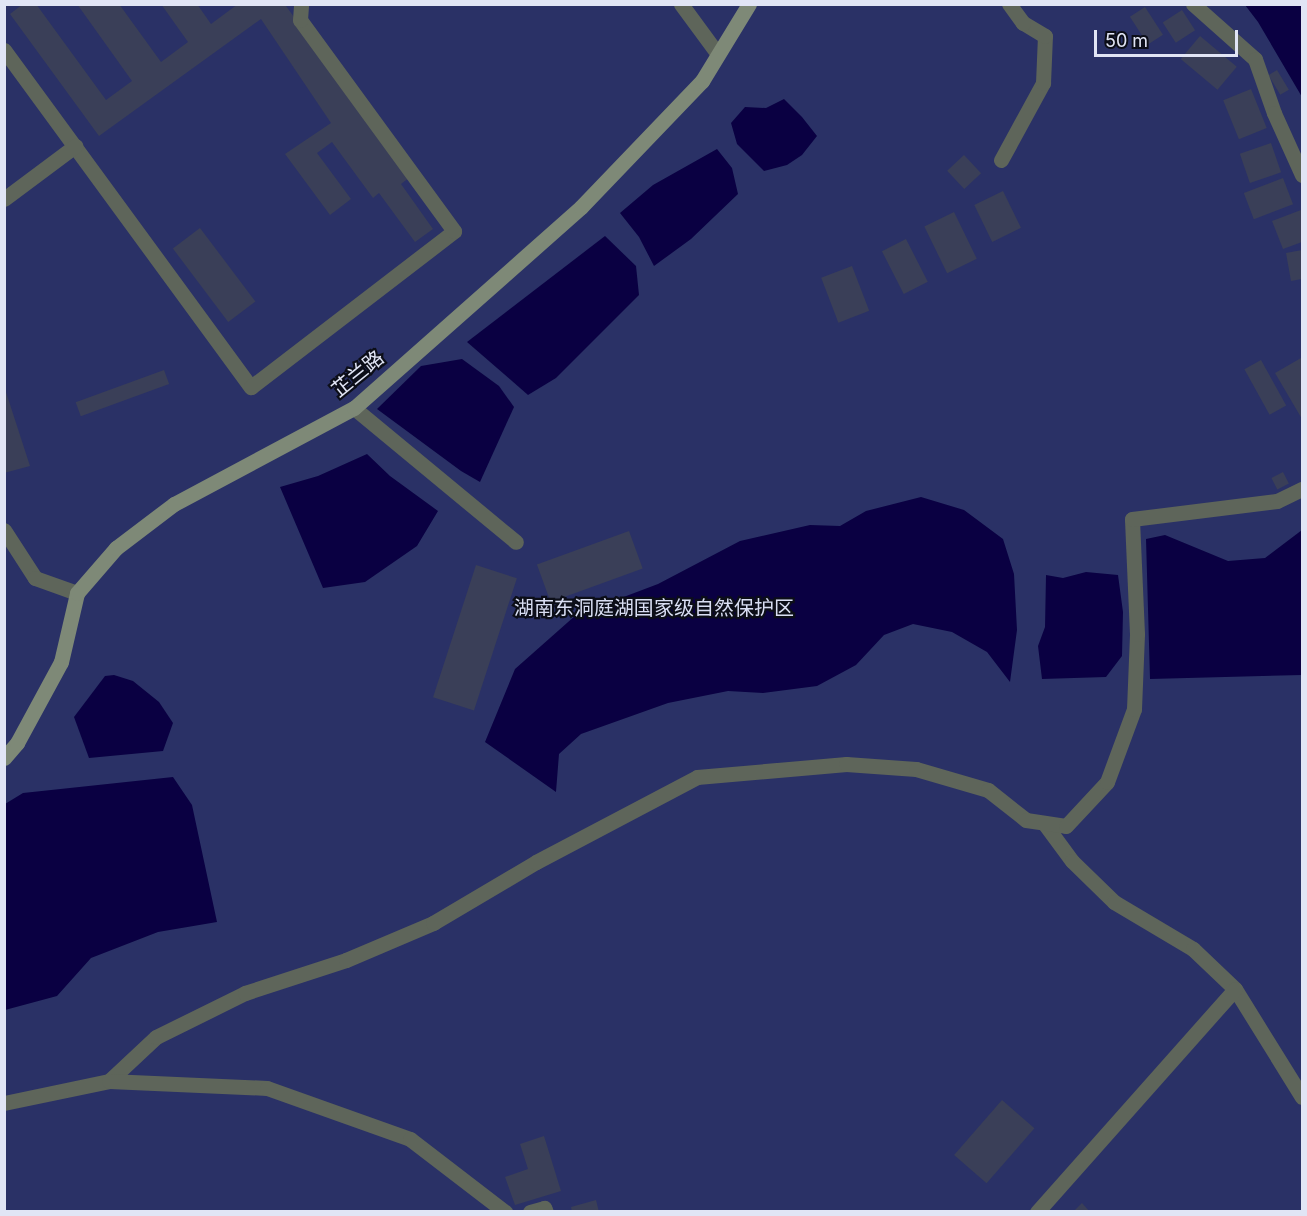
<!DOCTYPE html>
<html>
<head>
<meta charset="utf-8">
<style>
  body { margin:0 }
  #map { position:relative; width:1307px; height:1216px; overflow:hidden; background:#1f243b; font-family:Inter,"Noto Sans SC",sans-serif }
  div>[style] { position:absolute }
  .green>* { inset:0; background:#2a3166; transform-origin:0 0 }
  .water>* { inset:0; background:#0a0042 }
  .building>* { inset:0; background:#3a3f58; transform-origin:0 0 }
  .street>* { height:15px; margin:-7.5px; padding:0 7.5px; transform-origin:7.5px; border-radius:7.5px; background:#5e655a }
  .secondary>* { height:15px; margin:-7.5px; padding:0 7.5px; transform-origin:7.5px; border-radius:7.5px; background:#7e8977 }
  span { translate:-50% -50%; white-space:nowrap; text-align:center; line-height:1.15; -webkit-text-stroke:4.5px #0c0e18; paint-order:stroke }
  .street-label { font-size:20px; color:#e1e5f5 }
  .park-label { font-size:20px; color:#d9def3 }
  .frame { position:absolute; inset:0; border:6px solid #e1e5f5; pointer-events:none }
  .scale { position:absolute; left:1094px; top:30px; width:144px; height:27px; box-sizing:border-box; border:3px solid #e1e5f5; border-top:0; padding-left:8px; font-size:18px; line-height:21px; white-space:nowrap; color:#e1e5f5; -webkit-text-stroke:4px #0c0e18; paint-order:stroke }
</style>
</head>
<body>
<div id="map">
  <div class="green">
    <i style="left:5px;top:5px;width:1297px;height:1207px"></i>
  </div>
  <div class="water">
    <i style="clip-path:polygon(1245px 5px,1302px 5px,1302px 97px,1258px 22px)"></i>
    <i style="clip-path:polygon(784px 99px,802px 117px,817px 136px,802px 155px,787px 165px,764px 171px,737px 144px,731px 123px,745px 107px,766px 108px)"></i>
    <i style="clip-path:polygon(717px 149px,732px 168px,738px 194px,691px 239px,654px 266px,639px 237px,620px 213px,653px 185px)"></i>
    <i style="clip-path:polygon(605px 236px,636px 266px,639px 295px,556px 378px,528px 395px,467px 342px)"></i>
    <i style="clip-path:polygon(462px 359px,499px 386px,514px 407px,480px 482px,461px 471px,377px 409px,421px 366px)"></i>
    <i style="clip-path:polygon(367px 454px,390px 476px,438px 511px,417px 546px,365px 582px,323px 588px,280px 487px,318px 476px)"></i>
    <i style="clip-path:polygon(921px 497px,964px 510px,1003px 539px,1014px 574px,1017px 630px,1010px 682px,987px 652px,952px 632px,913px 624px,884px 635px,856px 665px,817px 686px,763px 693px,728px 691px,668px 703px,581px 734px,559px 754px,556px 792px,485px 742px,515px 669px,576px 615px,658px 584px,740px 541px,810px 525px,840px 526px,866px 511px)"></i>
    <i style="clip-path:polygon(1302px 530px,1302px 675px,1150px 679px,1146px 539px,1165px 535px,1228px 561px,1265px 558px)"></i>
    <i style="clip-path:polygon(1086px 572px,1118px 575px,1123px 612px,1122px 656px,1106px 677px,1042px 679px,1038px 646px,1045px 627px,1046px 575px,1063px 578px)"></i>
    <i style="clip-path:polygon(114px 675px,133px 681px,159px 702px,173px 723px,163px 751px,89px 758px,74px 717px,105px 676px)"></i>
    <i style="clip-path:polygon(173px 777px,192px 805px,217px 922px,158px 932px,91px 958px,57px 996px,5px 1010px,5px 804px,23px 793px)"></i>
  </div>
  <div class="building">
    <i style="clip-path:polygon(23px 4px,36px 4px,106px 100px,132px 81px,77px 4px,119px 4px,161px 62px,188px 42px,161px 4px,197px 4px,211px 24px,238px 4px,289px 4px,286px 6px,410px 177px,401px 184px,433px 229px,415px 242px,379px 193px,373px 198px,332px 142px,317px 153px,351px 199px,330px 215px,285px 154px,331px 123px,261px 19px,99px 136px,10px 14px)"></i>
    <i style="left:1145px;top:7px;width:33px;height:18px;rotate:57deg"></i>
    <i style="left:1182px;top:10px;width:24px;height:23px;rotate:57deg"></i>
    <i style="left:1200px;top:36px;width:48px;height:30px;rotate:40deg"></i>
    <i style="left:1277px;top:70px;width:23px;height:10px;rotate:59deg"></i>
    <i style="left:1251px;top:89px;width:42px;height:30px;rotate:68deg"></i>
    <i style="left:1271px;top:143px;width:31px;height:33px;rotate:71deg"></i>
    <i style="left:964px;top:155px;width:25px;height:23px;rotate:47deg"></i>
    <i style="left:1283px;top:178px;width:28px;height:42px;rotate:69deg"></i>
    <i style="left:1003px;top:191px;width:41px;height:32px;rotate:64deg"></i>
    <i style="clip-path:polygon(1301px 210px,1302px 242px,1283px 249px,1272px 221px)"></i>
    <i style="left:954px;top:212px;width:52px;height:33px;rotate:64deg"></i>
    <i style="left:200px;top:228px;width:92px;height:34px;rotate:53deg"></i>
    <i style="left:906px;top:239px;width:48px;height:27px;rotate:63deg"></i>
    <i style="clip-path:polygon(1302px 250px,1302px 279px,1291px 281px,1286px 253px)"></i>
    <i style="left:852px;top:266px;width:48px;height:33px;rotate:69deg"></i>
    <i style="clip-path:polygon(1301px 358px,1302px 360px,1302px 419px,1275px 373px)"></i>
    <i style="left:1261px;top:360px;width:52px;height:19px;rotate:61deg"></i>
    <i style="left:164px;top:370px;width:15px;height:94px;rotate:70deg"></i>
    <i style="clip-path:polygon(4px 386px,30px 466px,4px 473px)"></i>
    <i style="left:1283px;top:472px;width:13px;height:13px;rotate:63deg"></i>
    <i style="left:629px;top:531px;width:40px;height:98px;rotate:70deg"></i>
    <i style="left:476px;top:565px;width:43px;height:139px;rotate:18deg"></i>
    <i style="left:1002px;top:1100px;width:43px;height:73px;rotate:41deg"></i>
    <i style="clip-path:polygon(544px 1136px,561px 1191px,515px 1205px,505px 1177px,528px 1169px,520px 1144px)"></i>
    <i style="clip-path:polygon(596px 1200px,599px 1212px,572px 1212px,571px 1207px)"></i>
    <i style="clip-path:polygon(1082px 1203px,1090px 1212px,1073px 1212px)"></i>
  </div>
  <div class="street">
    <i style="left:681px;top:4px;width:61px;rotate:53.7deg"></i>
    <i style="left:1193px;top:4px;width:83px;rotate:41.6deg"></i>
    <i style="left:1255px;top:59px;width:57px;rotate:70.6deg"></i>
    <i style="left:1274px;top:113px;width:68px;rotate:65.7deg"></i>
    <i style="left:4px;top:50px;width:418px;rotate:53.8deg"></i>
    <i style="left:251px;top:387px;width:256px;rotate:-37.5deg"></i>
    <i style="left:454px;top:231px;width:261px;rotate:-126.1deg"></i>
    <i style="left:300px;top:20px;width:16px;rotate:-86deg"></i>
    <i style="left:1001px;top:160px;width:88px;rotate:-61.4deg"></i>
    <i style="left:1043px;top:83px;width:47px;rotate:-87.6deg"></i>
    <i style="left:1045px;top:36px;width:26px;rotate:-149deg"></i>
    <i style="left:1023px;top:23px;width:24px;rotate:-126deg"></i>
    <i style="left:4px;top:199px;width:89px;rotate:-36.7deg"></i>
    <i style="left:354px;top:408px;width:210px;rotate:39.6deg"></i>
    <i style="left:4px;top:530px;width:57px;rotate:57.1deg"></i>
    <i style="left:35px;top:578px;width:45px;rotate:19.7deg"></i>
    <i style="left:1044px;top:823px;width:47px;rotate:53.6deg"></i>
    <i style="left:1072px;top:861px;width:59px;rotate:44.3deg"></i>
    <i style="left:1114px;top:902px;width:92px;rotate:30.7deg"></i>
    <i style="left:1193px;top:949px;width:58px;rotate:43.6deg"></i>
    <i style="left:1235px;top:989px;width:127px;rotate:58.2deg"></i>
    <i style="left:109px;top:1081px;width:64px;rotate:-43.1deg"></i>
    <i style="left:156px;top:1037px;width:99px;rotate:-26.3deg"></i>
    <i style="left:245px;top:993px;width:106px;rotate:-18.1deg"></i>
    <i style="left:346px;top:960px;width:95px;rotate:-23deg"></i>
    <i style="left:433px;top:923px;width:120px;rotate:-30.6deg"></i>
    <i style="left:536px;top:862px;width:182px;rotate:-27.8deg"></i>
    <i style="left:697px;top:777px;width:150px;rotate:-5deg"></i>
    <i style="left:846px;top:764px;width:70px;rotate:4.1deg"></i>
    <i style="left:916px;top:769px;width:75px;rotate:16.3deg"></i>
    <i style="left:988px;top:790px;width:48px;rotate:38.3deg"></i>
    <i style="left:1026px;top:820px;width:40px;rotate:8.5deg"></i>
    <i style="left:1066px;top:826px;width:60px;rotate:-47deg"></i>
    <i style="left:1107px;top:782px;width:78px;rotate:-69.7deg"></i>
    <i style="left:1134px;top:709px;width:75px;rotate:-87.7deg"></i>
    <i style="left:1137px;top:634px;width:115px;rotate:-92.5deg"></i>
    <i style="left:1132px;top:519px;width:146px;rotate:-7.1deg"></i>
    <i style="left:1277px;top:501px;width:28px;rotate:-26deg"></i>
    <i style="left:4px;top:1103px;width:107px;rotate:-11.8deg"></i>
    <i style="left:109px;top:1081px;width:158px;rotate:2.5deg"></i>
    <i style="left:267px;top:1088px;width:152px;rotate:19.6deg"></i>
    <i style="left:410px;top:1139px;width:120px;rotate:37.5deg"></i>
    <i style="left:530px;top:1212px;width:15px;rotate:-16deg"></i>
    <i style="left:544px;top:1208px;width:4px;rotate:63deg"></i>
    <i style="left:1037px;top:1212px;width:298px;rotate:-48.4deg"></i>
  </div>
  <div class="secondary">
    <i style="left:4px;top:758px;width:20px;rotate:-49deg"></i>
    <i style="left:17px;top:743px;width:92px;rotate:-61.5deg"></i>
    <i style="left:61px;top:662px;width:71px;rotate:-76.9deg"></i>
    <i style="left:77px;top:593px;width:60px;rotate:-49.1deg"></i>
    <i style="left:116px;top:548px;width:73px;rotate:-37.2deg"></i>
    <i style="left:174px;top:504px;width:204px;rotate:-28.1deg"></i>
    <i style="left:354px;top:408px;width:303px;rotate:-41.5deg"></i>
    <i style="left:581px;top:207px;width:175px;rotate:-46.2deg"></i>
    <i style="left:702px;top:81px;width:90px;rotate:-58.6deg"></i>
  </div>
  <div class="street-label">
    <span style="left:358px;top:374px;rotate:-39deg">芷兰路</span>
  </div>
  <div class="park-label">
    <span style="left:654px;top:608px">湖南东洞庭湖国家级自然保护区</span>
  </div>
  <div class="frame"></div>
  <div class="scale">50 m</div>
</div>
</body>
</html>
